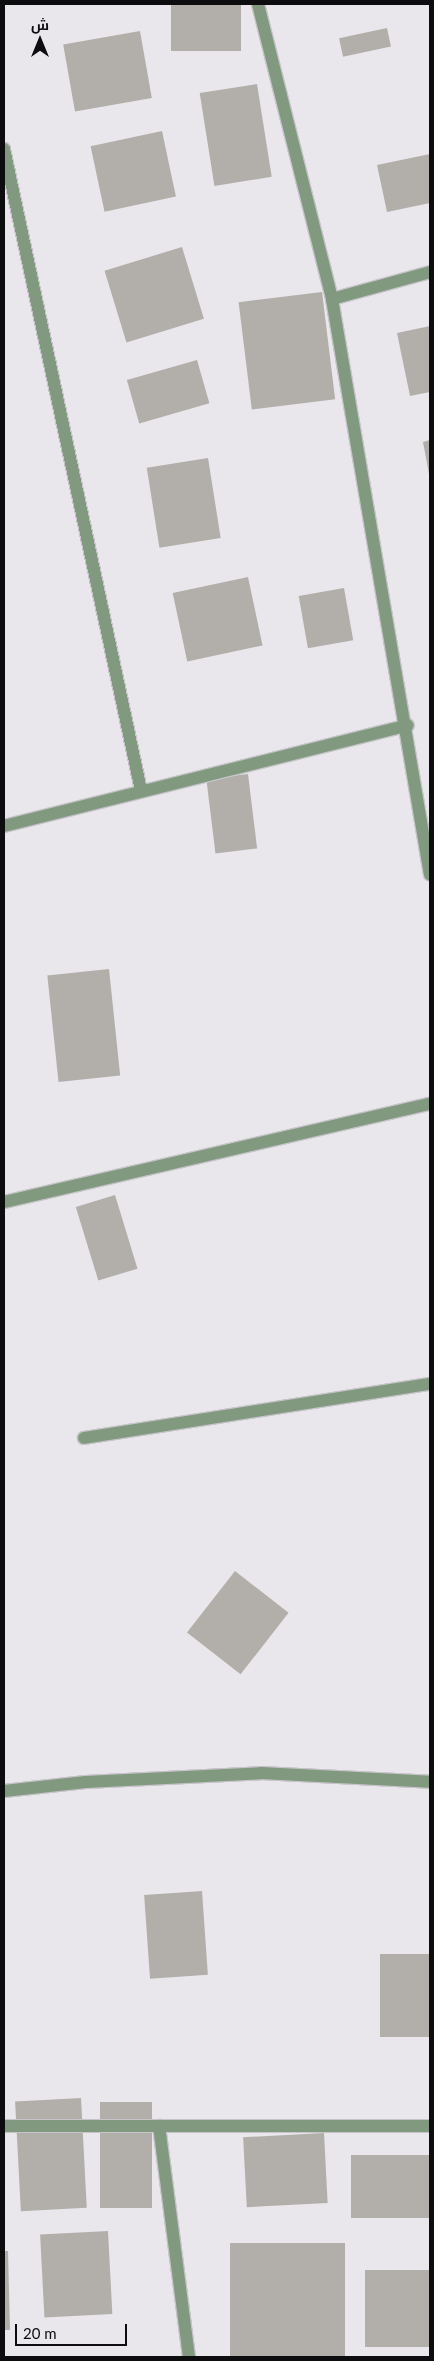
<!DOCTYPE html>
<html>
<head>
<meta charset="utf-8">
<style>
  body { margin:0 }
  #map { position:relative; width:434px; height:2361px; overflow:hidden; background:#e9e7ec; font-family:Lato,Cairo,sans-serif }
  div>[style] { position:absolute }
  .building>* { inset:0; background:#b2afab; transform-origin:0 0 }
  .roads { filter:drop-shadow(1px 0 #c6c4c8) drop-shadow(-1px 0 #c6c4c8) drop-shadow(0 1px #c6c4c8) drop-shadow(0 -1px #c6c4c8) }
  .minor>* { height:12px; margin:-6px; padding:0 6px; transform-origin:6px; border-radius:6px; background:#80997f }
  span { translate:-50% -50%; white-space:nowrap; text-align:center; line-height:1.15; -webkit-text-stroke:4.5px #e9e7ec; paint-order:stroke }
  .frame { position:absolute; inset:0; border:5px solid #0d0c0e; pointer-events:none }
  .north { position:absolute; left:15px; top:15px; width:50px; height:50px; -webkit-text-stroke:4px #e9e7ec; paint-order:stroke; rotate:0deg; font-size:14px; font-weight:700; line-height:20px; text-align:center; color:#0d0c0e }
  .north::after { content:''; display:block; margin:auto; width:18px; height:22px; background:#0d0c0e; clip-path:polygon(50% 0,100% 100%,50% 72%,0 100%) }
  .scale { position:absolute; left:15px; top:2324px; width:112px; height:22px; box-sizing:border-box; border:2px solid #0d0c0e; border-top:0; padding-left:6px; font-size:15px; line-height:18px; white-space:nowrap; color:#0d0c0e; -webkit-text-stroke:4px #e9e7ec; paint-order:stroke }
</style>
</head>
<body>
<div id="map">
  <div class="building">
    <i style="left:171px;top:4px;width:70px;height:47px"></i>
    <i style="left:387px;top:28px;width:19px;height:49px;rotate:78deg"></i>
    <i style="left:140px;top:31px;width:68px;height:78px;rotate:80deg"></i>
    <i style="left:257px;top:84px;width:94px;height:58px;rotate:81deg"></i>
    <i style="left:162px;top:131px;width:67px;height:73px;rotate:78deg"></i>
    <i style="clip-path:polygon(430px 154px,430px 203px,387px 212px,377px 165px)"></i>
    <i style="left:182px;top:247px;width:75px;height:81px;rotate:73deg"></i>
    <i style="left:322px;top:292px;width:108px;height:84px;rotate:83deg"></i>
    <i style="clip-path:polygon(430px 326px,430px 392px,410px 396px,397px 333px)"></i>
    <i style="left:197px;top:360px;width:45px;height:73px;rotate:74deg"></i>
    <i style="clip-path:polygon(430px 440px,430px 474px,429px 474px,423px 442px)"></i>
    <i style="left:208px;top:458px;width:81px;height:62px;rotate:81deg"></i>
    <i style="left:248px;top:577px;width:70px;height:77px;rotate:78deg"></i>
    <i style="left:344px;top:588px;width:53px;height:46px;rotate:80deg"></i>
    <i style="left:248px;top:774px;width:75px;height:42px;rotate:83deg"></i>
    <i style="left:109px;top:969px;width:107px;height:62px;rotate:84deg"></i>
    <i style="left:115px;top:1195px;width:77px;height:41px;rotate:73deg"></i>
    <i style="left:235px;top:1571px;width:68px;height:78px;rotate:38deg"></i>
    <i style="left:202px;top:1891px;width:84px;height:58px;rotate:86deg"></i>
    <i style="left:380px;top:1954px;width:50px;height:83px"></i>
    <i style="left:81px;top:2098px;width:110px;height:66px;rotate:87deg"></i>
    <i style="left:100px;top:2102px;width:52px;height:106px"></i>
    <i style="left:324px;top:2133px;width:70px;height:81px;rotate:87deg"></i>
    <i style="left:351px;top:2155px;width:78px;height:63px"></i>
    <i style="left:108px;top:2231px;width:83px;height:68px;rotate:87deg"></i>
    <i style="left:230px;top:2243px;width:115px;height:114px"></i>
    <i style="clip-path:polygon(4px 2251px,8px 2251px,10px 2330px,4px 2330px)"></i>
    <i style="left:430px;top:2270px;width:77px;height:65px;rotate:90deg"></i>
  </div>
  <div class="roads">
    <div class="minor">
      <i style="left:258px;top:4px;width:304px;rotate:75.9deg"></i>
      <i style="left:332px;top:299px;width:584px;rotate:80.34deg"></i>
      <i style="left:4px;top:149px;width:655px;rotate:77.94deg"></i>
      <i style="left:332px;top:299px;width:102px;rotate:-15.4deg"></i>
      <i style="left:4px;top:826px;width:416px;rotate:-14deg"></i>
      <i style="left:4px;top:1202px;width:437px;rotate:-13deg"></i>
      <i style="left:84px;top:1438px;width:350px;rotate:-8.9deg"></i>
      <i style="left:4px;top:1791px;width:82px;rotate:-6.3deg"></i>
      <i style="left:86px;top:1782px;width:175px;rotate:-2.9deg"></i>
      <i style="left:261px;top:1773px;width:169px;rotate:3deg"></i>
      <i style="left:4px;top:2126px;width:426px"></i>
      <i style="left:159px;top:2126px;width:233px;rotate:82.6deg"></i>
    </div>
  </div>
  <div class="frame"></div>
  <div class="north">ش</div>
  <div class="scale">20 m</div>
</div>
</body>
</html>
